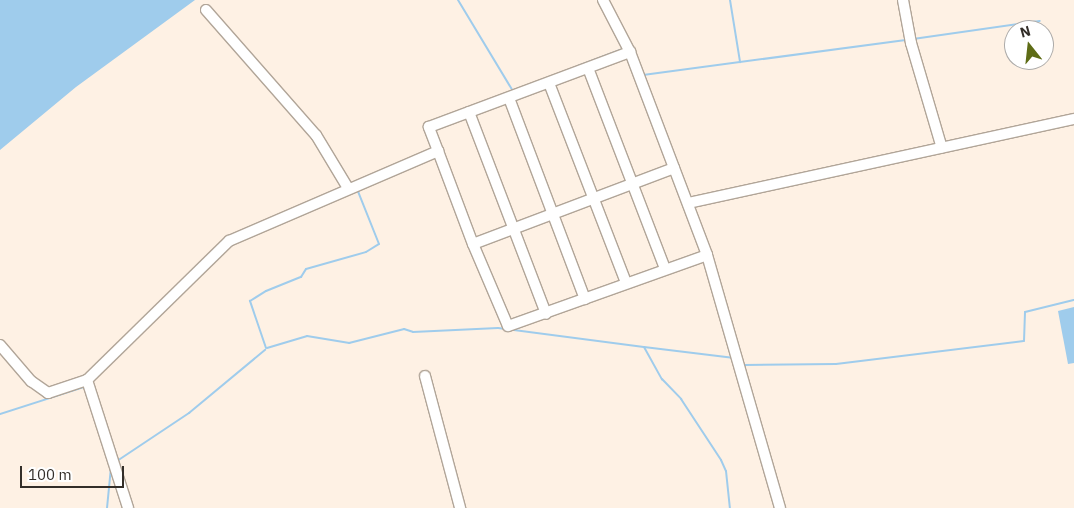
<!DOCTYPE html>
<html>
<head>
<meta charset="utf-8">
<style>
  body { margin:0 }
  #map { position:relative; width:1074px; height:508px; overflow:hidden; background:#fef1e4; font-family:"IBM Plex Sans",sans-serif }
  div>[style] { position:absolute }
  .water>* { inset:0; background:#9fccec }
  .stream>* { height:2px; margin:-1px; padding:0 1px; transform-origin:1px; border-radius:1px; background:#9fccec }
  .roads { filter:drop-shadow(1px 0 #b1a598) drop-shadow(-1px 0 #b1a598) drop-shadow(0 1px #b1a598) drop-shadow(0 -1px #b1a598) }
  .minor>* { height:10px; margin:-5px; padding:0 5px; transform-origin:5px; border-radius:5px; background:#fff }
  span { translate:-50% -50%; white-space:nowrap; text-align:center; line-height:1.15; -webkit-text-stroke:4px #fff; paint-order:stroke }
  .north { position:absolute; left:1004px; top:20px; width:50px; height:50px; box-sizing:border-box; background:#fff; border:1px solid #adaba9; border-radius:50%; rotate:344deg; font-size:14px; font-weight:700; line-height:20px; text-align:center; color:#332e29 }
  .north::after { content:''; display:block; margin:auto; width:18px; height:22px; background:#5e6c16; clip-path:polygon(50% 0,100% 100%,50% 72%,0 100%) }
  .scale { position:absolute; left:20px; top:466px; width:104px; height:22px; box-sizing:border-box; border:2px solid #332e29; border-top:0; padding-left:6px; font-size:15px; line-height:18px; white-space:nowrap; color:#332e29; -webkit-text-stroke:4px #fff; paint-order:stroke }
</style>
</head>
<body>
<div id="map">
  <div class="water">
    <i style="clip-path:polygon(0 0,195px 0,76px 87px,0 150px)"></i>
    <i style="clip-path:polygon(1074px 307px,1074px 363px,1068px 364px,1058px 311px)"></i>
  </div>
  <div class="stream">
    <i style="left:458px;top:0;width:106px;rotate:58.9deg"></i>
    <i style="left:730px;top:0;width:63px;rotate:80.8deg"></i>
    <i style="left:913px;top:39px;width:128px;rotate:-8.1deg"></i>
    <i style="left:578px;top:66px;width:50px;rotate:-21deg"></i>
    <i style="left:643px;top:75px;width:265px;rotate:-7.6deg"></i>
    <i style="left:425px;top:125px;width:26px;rotate:74deg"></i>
    <i style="left:644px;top:347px;width:91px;rotate:7deg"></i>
    <i style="left:266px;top:348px;width:50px;rotate:-108.8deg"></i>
    <i style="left:250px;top:301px;width:19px;rotate:-32deg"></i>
    <i style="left:266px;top:291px;width:38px;rotate:-22deg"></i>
    <i style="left:301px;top:277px;width:9px;rotate:-58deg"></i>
    <i style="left:306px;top:269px;width:62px;rotate:-15.8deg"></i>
    <i style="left:366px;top:252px;width:15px;rotate:-32deg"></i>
    <i style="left:379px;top:244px;width:59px;rotate:-111.8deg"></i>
    <i style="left:267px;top:348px;width:42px;rotate:-16.7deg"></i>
    <i style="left:307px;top:336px;width:43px;rotate:9.5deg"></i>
    <i style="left:349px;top:343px;width:57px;rotate:-14.3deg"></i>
    <i style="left:404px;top:329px;width:9px;rotate:18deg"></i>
    <i style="left:413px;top:332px;width:85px;rotate:-2.7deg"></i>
    <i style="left:498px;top:328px;width:147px;rotate:7.4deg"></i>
    <i style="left:644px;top:347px;width:37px;rotate:61deg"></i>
    <i style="left:662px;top:379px;width:28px;rotate:46deg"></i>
    <i style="left:681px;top:399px;width:73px;rotate:56.7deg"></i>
    <i style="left:721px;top:460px;width:12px;rotate:66deg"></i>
    <i style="left:726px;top:471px;width:37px;rotate:84deg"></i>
    <i style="left:744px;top:365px;width:92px;rotate:-0.6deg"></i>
    <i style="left:836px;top:364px;width:189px;rotate:-7deg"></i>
    <i style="left:1024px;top:341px;width:29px;rotate:-88deg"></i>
    <i style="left:1025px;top:312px;width:50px;rotate:-13.8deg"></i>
    <i style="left:0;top:414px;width:88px;rotate:-17.8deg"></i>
    <i style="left:117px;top:461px;width:87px;rotate:-33.7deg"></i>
    <i style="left:189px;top:413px;width:99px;rotate:-39.7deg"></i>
    <i style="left:107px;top:508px;width:41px;rotate:-84.4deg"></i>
  </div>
  <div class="roads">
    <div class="minor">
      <i style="left:603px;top:0;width:59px;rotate:62.6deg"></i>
      <i style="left:630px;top:52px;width:217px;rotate:69.2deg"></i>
      <i style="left:707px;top:255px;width:263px;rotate:73.9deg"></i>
      <i style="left:903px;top:0;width:44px;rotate:79.5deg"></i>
      <i style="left:911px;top:43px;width:109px;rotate:73.6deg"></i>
      <i style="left:206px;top:10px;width:167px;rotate:48.7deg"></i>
      <i style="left:316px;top:135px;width:62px;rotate:58.9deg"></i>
      <i style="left:588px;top:68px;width:215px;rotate:69deg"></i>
      <i style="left:549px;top:83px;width:214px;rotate:68.9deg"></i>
      <i style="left:509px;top:98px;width:215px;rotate:69.3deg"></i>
      <i style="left:469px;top:112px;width:216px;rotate:69.1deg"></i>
      <i style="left:438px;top:151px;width:99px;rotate:69.4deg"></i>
      <i style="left:473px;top:244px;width:215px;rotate:-20.7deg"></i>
      <i style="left:688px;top:203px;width:395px;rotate:-12.3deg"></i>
      <i style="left:473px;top:244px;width:89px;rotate:66.9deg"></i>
      <i style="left:508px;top:326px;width:211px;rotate:-19.6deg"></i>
      <i style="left:0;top:345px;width:48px;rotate:49.3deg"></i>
      <i style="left:31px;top:381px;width:21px;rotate:35deg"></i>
      <i style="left:48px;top:393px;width:41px;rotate:-18.4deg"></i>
      <i style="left:87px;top:380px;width:199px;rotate:-44.4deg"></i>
      <i style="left:229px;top:241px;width:228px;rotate:-23.3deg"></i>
      <i style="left:438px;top:151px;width:26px;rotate:-111deg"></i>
      <i style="left:429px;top:127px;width:215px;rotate:-20.5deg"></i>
      <i style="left:425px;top:376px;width:137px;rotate:75.1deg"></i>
      <i style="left:87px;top:380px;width:134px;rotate:72.2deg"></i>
    </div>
  </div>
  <div class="north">N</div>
  <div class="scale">100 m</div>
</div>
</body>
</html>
